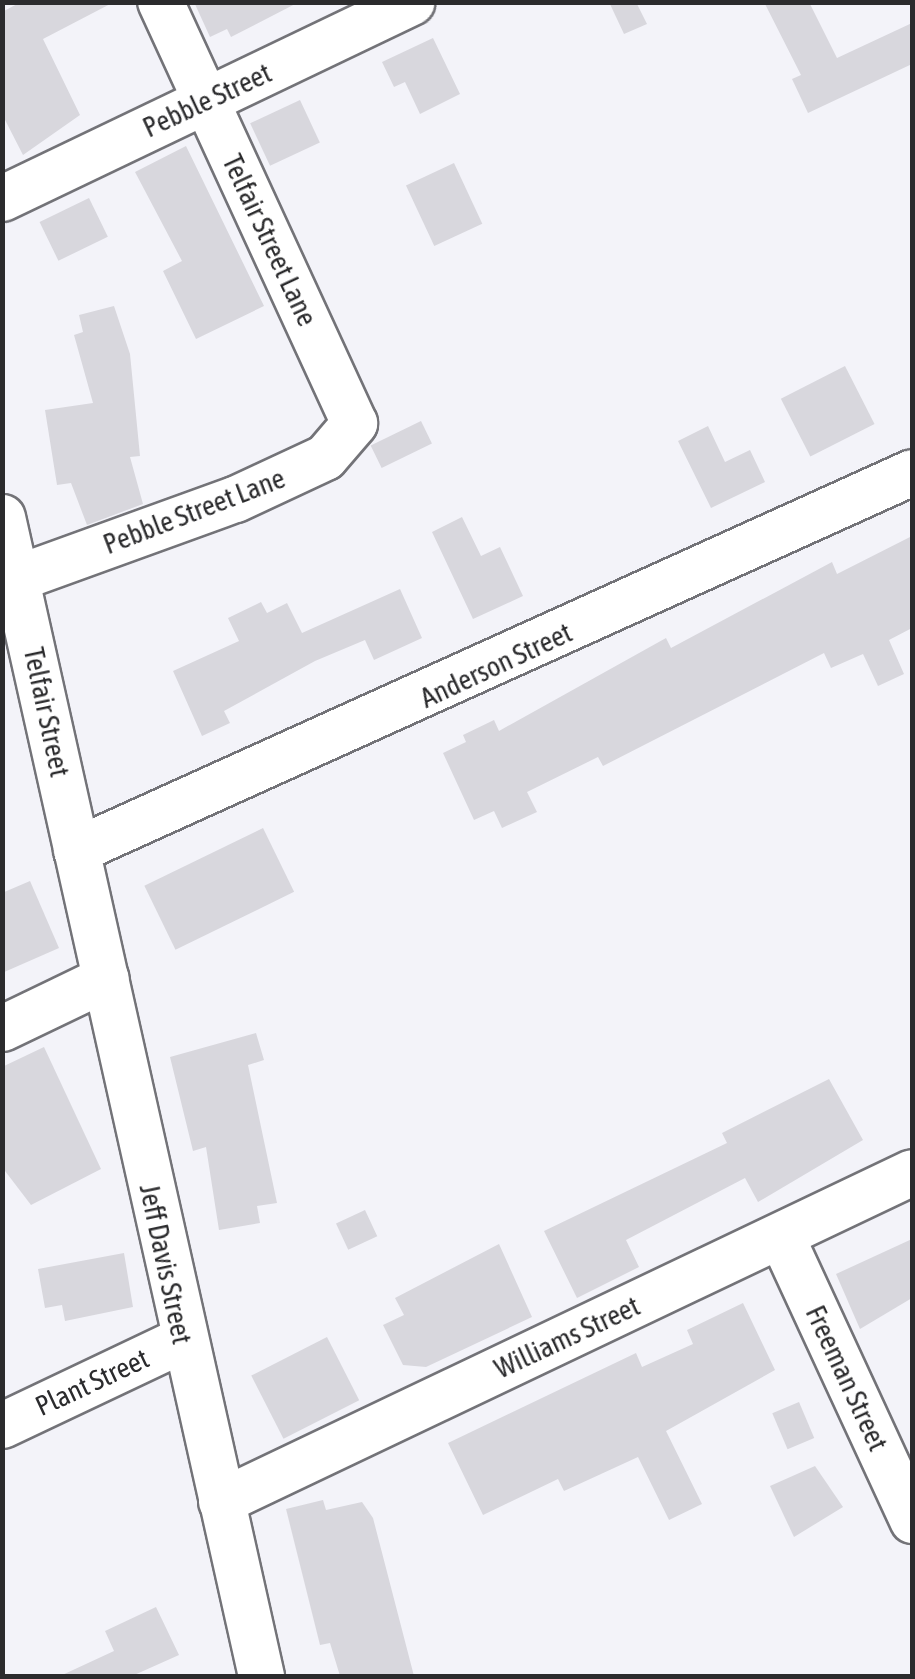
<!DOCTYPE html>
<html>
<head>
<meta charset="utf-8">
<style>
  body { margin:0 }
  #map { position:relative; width:915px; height:1679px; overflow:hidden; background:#f3f3f9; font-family:"Asap Condensed",sans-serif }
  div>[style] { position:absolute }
  .building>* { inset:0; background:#d8d7dd; transform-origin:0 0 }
  .roads { filter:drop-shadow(2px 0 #737378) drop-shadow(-2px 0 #737378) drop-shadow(0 2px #737378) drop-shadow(0 -2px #737378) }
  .minor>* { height:45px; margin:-22.5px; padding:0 22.5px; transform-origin:22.5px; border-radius:22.5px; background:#fff }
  span { translate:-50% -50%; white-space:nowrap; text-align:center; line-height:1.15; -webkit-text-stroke:9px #fff; paint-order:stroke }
  .street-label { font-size:28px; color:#2b2b2d }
  .frame { position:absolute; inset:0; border:5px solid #2b2b2d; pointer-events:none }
</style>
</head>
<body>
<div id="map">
  <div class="building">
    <i style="clip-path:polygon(21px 2px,114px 2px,43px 39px,80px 115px,23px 155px,2px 114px,2px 12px)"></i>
    <i style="clip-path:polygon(194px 2px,299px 2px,231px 37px,227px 29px,210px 37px)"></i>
    <i style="clip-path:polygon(609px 2px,636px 2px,647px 24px,624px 34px)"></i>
    <i style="clip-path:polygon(764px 2px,809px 2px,837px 58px,912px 23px,912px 64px,808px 113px,792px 79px,801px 75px)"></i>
    <i style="clip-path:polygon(433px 38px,460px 94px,420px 114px,405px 82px,394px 87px,382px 62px)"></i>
    <i style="left:300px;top:100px;width:47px;height:55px;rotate:65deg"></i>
    <i style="clip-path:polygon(186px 146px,264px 306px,196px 339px,163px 271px,182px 261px,135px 172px)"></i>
    <i style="left:454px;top:163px;width:67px;height:53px;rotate:65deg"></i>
    <i style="left:89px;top:198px;width:43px;height:55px;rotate:64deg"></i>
    <i style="clip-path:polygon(114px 306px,130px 354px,140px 456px,130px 457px,143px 504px,87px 525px,71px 483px,57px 485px,45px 410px,93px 403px,74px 335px,83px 332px,79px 315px)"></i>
    <i style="left:845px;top:366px;width:65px;height:72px;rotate:63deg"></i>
    <i style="left:421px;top:421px;width:25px;height:56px;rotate:64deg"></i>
    <i style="clip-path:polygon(708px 426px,725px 462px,750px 450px,765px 482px,711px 508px,678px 441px)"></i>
    <i style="clip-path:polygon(462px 517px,481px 556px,500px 547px,523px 596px,473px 619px,432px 532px)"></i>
    <i style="clip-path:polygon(912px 536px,912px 628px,889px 640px,904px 674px,878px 686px,863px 654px,831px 668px,824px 653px,603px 766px,598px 757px,527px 792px,537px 812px,502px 828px,494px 811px,474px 820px,443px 753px,466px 742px,463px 735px,494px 720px,499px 731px,666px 638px,671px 648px,832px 562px,837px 574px)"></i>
    <i style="clip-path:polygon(400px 589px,422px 638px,374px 660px,365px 640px,315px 661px,224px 711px,230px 723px,202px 736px,173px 671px,239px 641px,228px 618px,261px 602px,267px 613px,287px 603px,302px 633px)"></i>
    <i style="left:263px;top:828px;width:71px;height:132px;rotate:64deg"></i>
    <i style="clip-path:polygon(30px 881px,59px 948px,2px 973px,2px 893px)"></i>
    <i style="clip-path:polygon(256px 1033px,264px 1060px,248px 1065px,277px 1203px,257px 1206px,260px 1223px,219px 1230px,206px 1147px,193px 1151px,170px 1057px)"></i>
    <i style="clip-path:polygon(44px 1047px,101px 1169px,31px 1205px,2px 1167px,2px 1067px)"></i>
    <i style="clip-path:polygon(829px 1079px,863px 1140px,758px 1202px,745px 1178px,626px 1240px,639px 1267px,577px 1298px,544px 1231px,727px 1143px,722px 1133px)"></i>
    <i style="left:365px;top:1210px;width:29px;height:32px;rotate:65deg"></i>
    <i style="clip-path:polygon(912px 1239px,912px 1298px,860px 1329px,836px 1274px)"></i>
    <i style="clip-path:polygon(499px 1244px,532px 1317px,426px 1367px,403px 1365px,383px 1325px,404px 1315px,395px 1298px)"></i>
    <i style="clip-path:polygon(124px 1253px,133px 1307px,65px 1321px,62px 1305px,45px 1308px,38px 1269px)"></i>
    <i style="clip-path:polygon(743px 1303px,775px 1370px,666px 1431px,702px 1504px,669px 1520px,638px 1457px,564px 1491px,558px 1479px,483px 1515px,448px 1443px,636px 1353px,642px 1367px,693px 1344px,687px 1330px)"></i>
    <i style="left:327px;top:1337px;width:71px;height:85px;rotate:63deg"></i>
    <i style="left:799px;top:1402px;width:39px;height:29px;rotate:67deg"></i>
    <i style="clip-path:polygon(815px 1466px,843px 1507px,794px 1537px,770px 1486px)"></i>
    <i style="clip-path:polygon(323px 1500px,326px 1510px,362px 1502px,373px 1518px,414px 1676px,340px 1676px,330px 1643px,320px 1645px,286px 1509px)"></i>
    <i style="clip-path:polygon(156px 1607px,179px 1655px,132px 1676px,60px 1676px,114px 1651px,105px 1631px)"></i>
  </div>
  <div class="roads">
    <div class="minor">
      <i style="left:2px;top:198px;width:454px;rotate:-25.6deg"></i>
      <i style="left:2px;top:517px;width:1188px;rotate:77.4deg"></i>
      <i style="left:19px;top:577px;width:230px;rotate:-19.9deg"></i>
      <i style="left:235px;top:499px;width:99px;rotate:-25deg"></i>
      <i style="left:325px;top:457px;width:45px;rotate:-49.5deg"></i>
      <i style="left:354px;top:423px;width:464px;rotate:-114.7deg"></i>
      <i style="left:76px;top:850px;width:917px;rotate:-24.33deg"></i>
      <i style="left:2px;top:1028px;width:115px;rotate:-25.7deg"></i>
      <i style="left:781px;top:1236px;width:313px;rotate:65.2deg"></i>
      <i style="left:2px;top:1425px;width:198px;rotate:-25.4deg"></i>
      <i style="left:221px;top:1501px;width:765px;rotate:-25.46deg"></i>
    </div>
  </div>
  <div class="street-label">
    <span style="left:207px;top:100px;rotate:-25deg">Pebble Street</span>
    <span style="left:270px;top:240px;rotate:65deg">Telfair Street Lane</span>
    <span style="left:194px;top:511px;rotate:-21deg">Pebble Street Lane</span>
    <span style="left:496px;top:665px;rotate:-25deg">Anderson Street</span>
    <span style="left:47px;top:712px;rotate:78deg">Telfair Street</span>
    <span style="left:166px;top:1264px;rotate:78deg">Jeff Davis Street</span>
    <span style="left:567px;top:1337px;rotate:-25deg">Williams Street</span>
    <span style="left:847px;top:1378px;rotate:65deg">Freeman Street</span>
    <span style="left:92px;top:1382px;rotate:-25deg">Plant Street</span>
  </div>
  <div class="frame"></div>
</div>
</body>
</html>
